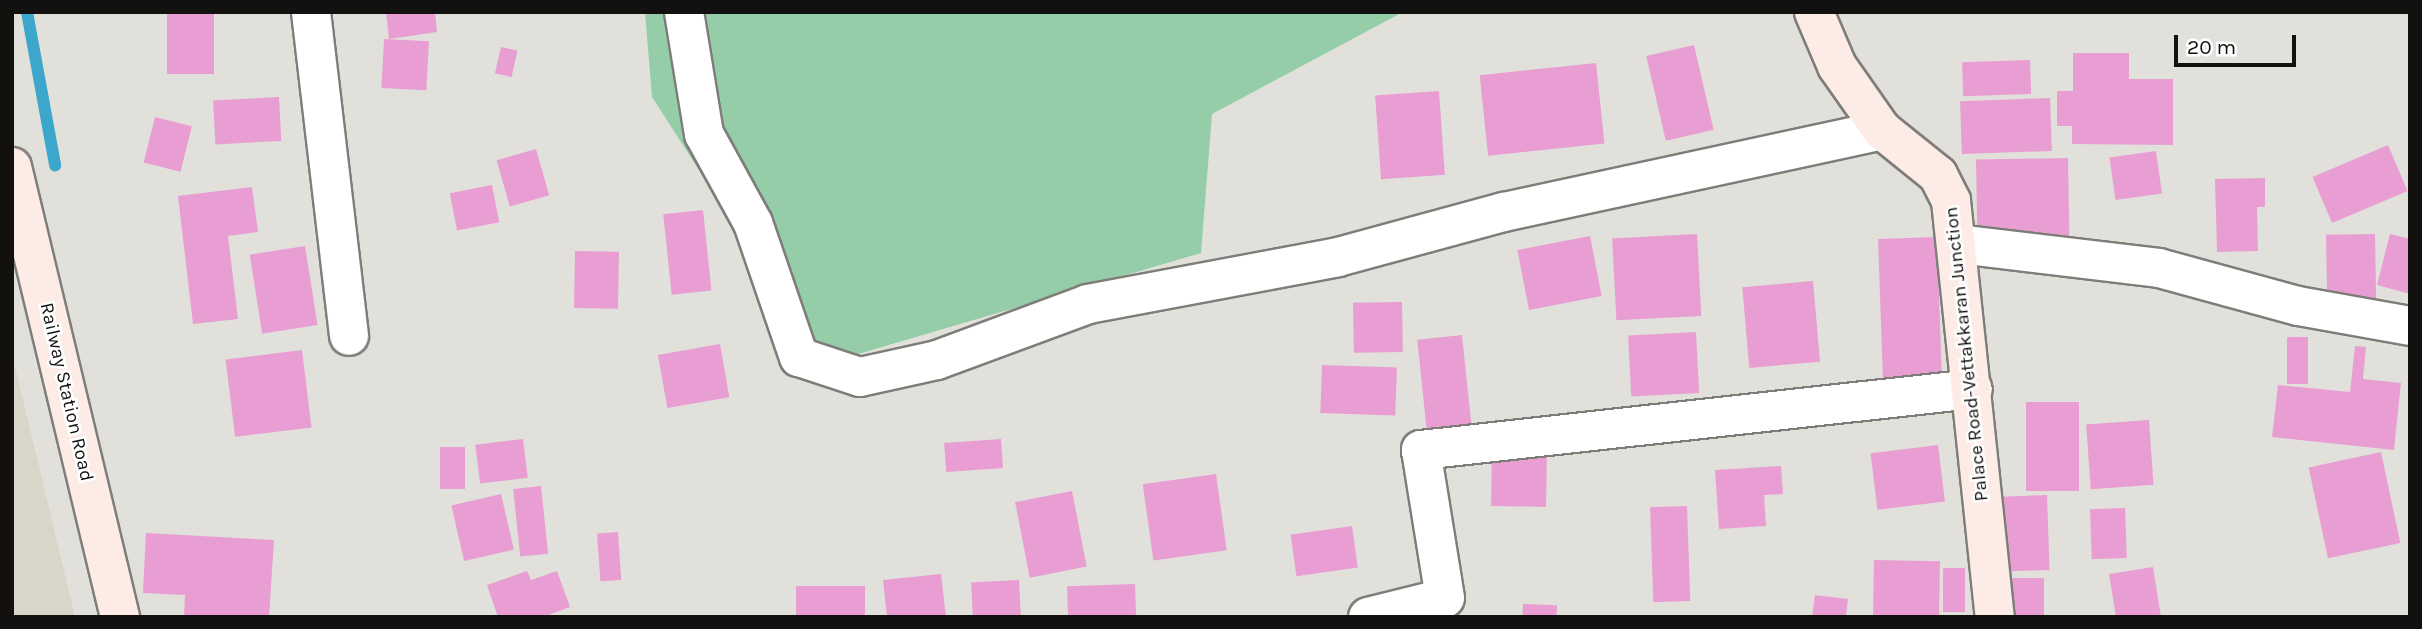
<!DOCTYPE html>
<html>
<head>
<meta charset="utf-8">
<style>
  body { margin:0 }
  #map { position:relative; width:2422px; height:629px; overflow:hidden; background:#e1e0db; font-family:Karla,sans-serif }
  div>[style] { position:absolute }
  .built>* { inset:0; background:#d9d5c9 }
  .green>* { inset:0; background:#94cda8 }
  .stream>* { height:12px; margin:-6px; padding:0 6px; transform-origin:6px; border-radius:6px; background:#3da6cb }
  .building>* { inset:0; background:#e89ed2; transform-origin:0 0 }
  .roads { filter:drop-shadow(2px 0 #7e7d79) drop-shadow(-2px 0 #7e7d79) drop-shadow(0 2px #7e7d79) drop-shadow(0 -2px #7e7d79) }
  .street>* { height:38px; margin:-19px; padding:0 19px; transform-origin:19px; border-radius:19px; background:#fff }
  .secondary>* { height:38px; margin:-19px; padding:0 19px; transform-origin:19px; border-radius:19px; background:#fcece5 }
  span { translate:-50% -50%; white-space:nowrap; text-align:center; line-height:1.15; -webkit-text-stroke:5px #fff; paint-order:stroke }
  .street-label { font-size:19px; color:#121110 }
  .frame { position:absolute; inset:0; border:14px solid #121110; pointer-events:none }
  .scale { position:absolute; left:2174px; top:35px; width:122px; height:32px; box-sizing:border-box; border:4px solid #121110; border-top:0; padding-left:9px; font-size:21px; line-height:24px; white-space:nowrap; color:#121110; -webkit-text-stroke:5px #fff; paint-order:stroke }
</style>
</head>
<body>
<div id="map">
  <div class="built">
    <i style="clip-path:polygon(12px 354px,75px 617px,12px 617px)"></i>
  </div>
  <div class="green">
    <i style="clip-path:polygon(645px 12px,1403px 12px,1212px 114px,1201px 253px,824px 364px,652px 97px)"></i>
  </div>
  <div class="stream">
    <i style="left:27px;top:12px;width:156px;rotate:79.6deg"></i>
  </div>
  <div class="building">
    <i style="left:167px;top:12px;width:47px;height:62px"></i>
    <i style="clip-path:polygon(386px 12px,435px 12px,437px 32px,389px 39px)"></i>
    <i style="left:384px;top:39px;width:45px;height:49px;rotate:3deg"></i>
    <i style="left:1694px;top:45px;width:87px;height:49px;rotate:77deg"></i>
    <i style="left:501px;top:47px;width:17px;height:27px;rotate:13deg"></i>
    <i style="clip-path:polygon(2073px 53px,2129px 53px,2129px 79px,2173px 79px,2173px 145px,2072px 144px,2072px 126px,2057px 126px,2057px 91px,2073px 91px)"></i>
    <i style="left:2030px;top:60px;width:34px;height:68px;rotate:88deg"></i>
    <i style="left:1596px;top:63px;width:81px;height:117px;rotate:84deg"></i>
    <i style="left:1439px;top:91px;width:84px;height:64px;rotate:86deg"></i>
    <i style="left:279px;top:97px;width:44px;height:66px;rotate:87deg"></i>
    <i style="left:2050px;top:98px;width:53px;height:90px;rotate:88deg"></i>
    <i style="left:155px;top:117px;width:38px;height:47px;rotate:14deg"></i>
    <i style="left:2388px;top:145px;width:50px;height:82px;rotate:67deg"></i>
    <i style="left:536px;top:149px;width:48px;height:41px;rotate:74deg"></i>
    <i style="left:2156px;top:151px;width:43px;height:47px;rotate:82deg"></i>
    <i style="left:2068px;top:158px;width:78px;height:92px;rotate:89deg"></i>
    <i style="clip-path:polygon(2265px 178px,2265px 207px,2257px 207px,2258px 251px,2217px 252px,2215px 179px)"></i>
    <i style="left:492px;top:185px;width:38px;height:43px;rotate:79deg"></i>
    <i style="clip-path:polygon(252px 187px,258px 232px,228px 236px,238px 319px,193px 324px,178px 196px)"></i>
    <i style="left:703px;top:210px;width:81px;height:40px;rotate:84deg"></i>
    <i style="left:1697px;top:234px;width:82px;height:85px;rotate:87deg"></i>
    <i style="left:2375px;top:234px;width:68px;height:49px;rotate:89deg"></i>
    <i style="clip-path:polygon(2390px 234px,2410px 239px,2410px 294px,2377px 285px)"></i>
    <i style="left:1590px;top:236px;width:61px;height:74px;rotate:79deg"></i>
    <i style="left:1937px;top:237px;width:139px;height:59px;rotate:88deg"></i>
    <i style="left:305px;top:246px;width:80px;height:56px;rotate:81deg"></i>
    <i style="left:575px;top:251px;width:44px;height:57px;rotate:1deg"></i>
    <i style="left:1813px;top:281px;width:81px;height:71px;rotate:85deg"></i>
    <i style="left:1402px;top:302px;width:50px;height:49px;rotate:89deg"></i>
    <i style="left:1696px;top:332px;width:61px;height:68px;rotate:87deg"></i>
    <i style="left:1462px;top:335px;width:94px;height:45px;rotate:84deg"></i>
    <i style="left:2287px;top:337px;width:21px;height:47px"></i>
    <i style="left:720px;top:344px;width:54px;height:63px;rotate:80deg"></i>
    <i style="clip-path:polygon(2355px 346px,2366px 347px,2363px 379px,2401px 383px,2394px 450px,2272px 437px,2278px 385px,2350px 392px)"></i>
    <i style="left:302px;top:350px;width:78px;height:77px;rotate:83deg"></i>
    <i style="left:1322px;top:365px;width:75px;height:48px;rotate:2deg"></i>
    <i style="left:2026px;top:402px;width:53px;height:89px"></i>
    <i style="left:2149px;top:420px;width:65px;height:63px;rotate:86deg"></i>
    <i style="left:523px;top:439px;width:39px;height:48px;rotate:83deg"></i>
    <i style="left:1001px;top:439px;width:29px;height:57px;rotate:86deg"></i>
    <i style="left:1938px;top:445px;width:57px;height:68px;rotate:83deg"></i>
    <i style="left:440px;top:447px;width:25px;height:42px"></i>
    <i style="left:1492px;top:450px;width:55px;height:56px;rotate:1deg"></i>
    <i style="left:2381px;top:452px;width:93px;height:74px;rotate:78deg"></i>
    <i style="clip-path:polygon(1781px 466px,1783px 494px,1764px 495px,1766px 526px,1719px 529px,1715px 470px)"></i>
    <i style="left:1216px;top:474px;width:77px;height:74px;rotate:82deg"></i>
    <i style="left:541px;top:486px;width:68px;height:28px;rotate:84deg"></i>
    <i style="left:1072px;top:491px;width:77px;height:58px;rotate:79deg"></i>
    <i style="left:501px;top:494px;width:57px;height:51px;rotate:77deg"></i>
    <i style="left:2047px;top:495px;width:75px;height:54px;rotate:88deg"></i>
    <i style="left:1687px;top:506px;width:95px;height:37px;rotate:88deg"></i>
    <i style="left:2125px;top:508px;width:50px;height:35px;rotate:88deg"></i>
    <i style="left:1352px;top:526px;width:42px;height:62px;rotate:82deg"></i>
    <i style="left:618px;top:532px;width:48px;height:21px;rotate:86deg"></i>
    <i style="clip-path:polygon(146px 533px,274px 540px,269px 617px,184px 617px,185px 595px,143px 593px)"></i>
    <i style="left:1874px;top:560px;width:66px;height:57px;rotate:1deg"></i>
    <i style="clip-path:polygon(2153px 567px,2161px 617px,2116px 617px,2109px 574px)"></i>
    <i style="left:1943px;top:568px;width:22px;height:44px"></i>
    <i style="clip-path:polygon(527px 571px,531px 580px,557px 571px,570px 607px,543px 617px,498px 617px,487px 585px)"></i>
    <i style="clip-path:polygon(941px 574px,946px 617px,887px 617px,883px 580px)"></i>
    <i style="left:2002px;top:578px;width:42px;height:39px"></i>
    <i style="left:1019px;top:580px;width:37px;height:48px;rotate:87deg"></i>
    <i style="left:1135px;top:584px;width:33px;height:68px;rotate:88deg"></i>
    <i style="left:796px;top:586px;width:69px;height:31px"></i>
    <i style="clip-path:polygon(1815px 595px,1848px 599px,1846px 617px,1812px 617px)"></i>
    <i style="left:1523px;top:604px;width:34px;height:13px;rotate:2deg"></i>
  </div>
  <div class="roads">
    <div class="street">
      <i style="left:311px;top:12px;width:326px;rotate:83.3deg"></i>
      <i style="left:684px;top:12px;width:124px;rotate:80.7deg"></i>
      <i style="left:704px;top:134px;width:102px;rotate:61.2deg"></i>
      <i style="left:753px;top:223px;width:142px;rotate:71.1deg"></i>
      <i style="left:799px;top:357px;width:64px;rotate:18.2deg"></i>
      <i style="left:860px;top:377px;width:79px;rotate:-12.4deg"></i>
      <i style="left:937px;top:360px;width:161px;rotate:-20.3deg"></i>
      <i style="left:1088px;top:304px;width:254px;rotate:-10.6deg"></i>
      <i style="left:1338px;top:257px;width:172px;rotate:-15.2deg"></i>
      <i style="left:1504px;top:212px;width:387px;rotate:-12.2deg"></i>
      <i style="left:1958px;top:244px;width:202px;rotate:6.8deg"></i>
      <i style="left:2159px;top:268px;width:144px;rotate:15.3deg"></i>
      <i style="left:2298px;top:306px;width:114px;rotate:10.1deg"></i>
      <i style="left:1368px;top:617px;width:79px;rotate:-13.9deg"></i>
      <i style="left:1445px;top:598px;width:150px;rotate:-99.2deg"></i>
      <i style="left:1421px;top:450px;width:555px;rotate:-6.31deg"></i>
    </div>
    <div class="secondary">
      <i style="left:1814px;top:12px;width:59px;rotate:66.9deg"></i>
      <i style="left:1837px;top:66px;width:78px;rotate:54.9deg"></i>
      <i style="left:1882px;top:130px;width:72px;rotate:38.8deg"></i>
      <i style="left:1938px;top:175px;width:29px;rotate:63deg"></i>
      <i style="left:1951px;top:201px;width:418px;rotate:84deg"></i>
      <i style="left:12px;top:167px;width:463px;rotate:76.5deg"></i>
    </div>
  </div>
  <div class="street-label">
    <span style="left:1967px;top:354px;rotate:-96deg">Palace Road-Vettakkaran Junction</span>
    <span style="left:66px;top:392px;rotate:77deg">Railway Station Road</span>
  </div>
  <div class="frame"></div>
  <div class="scale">20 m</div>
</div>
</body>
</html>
